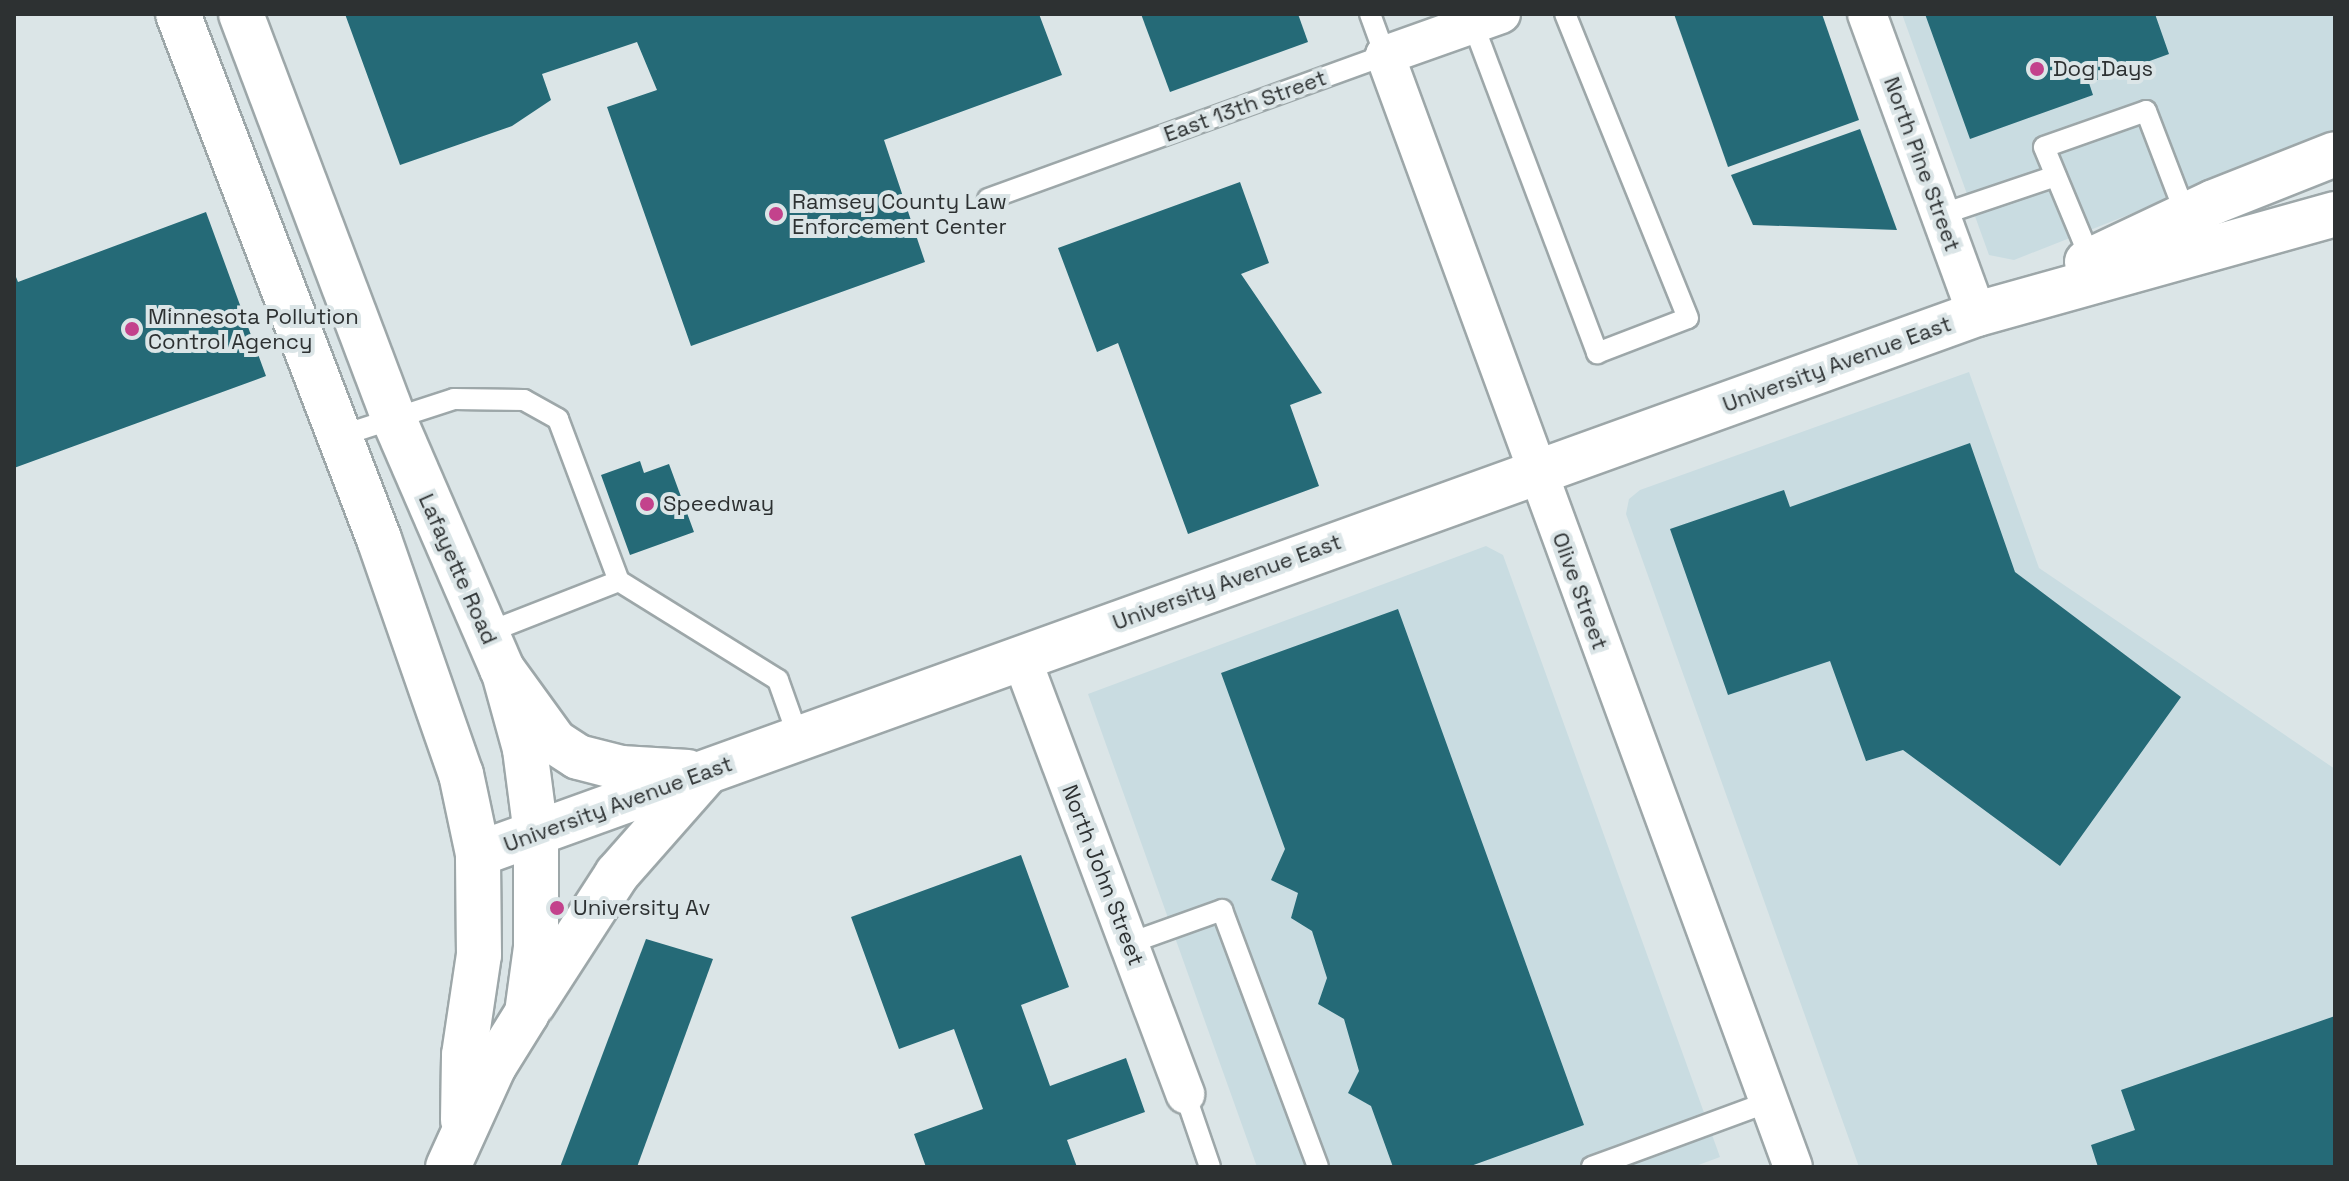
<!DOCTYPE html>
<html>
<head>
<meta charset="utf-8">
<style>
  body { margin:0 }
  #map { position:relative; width:2349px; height:1181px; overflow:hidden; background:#dbe5e7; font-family:"Space Grotesk",sans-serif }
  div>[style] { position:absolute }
  .built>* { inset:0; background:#c9dce1 }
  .building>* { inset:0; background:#256a77 }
  .roads { filter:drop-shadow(2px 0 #9da7a9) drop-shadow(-2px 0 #9da7a9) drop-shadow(0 2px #9da7a9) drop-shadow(0 -2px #9da7a9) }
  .service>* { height:20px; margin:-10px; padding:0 10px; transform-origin:10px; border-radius:10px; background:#fff }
  .minor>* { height:38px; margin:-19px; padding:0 19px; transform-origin:19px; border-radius:19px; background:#fff }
  .tertiary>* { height:44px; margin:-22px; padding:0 22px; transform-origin:22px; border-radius:22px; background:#fff }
  .secondary>* { height:44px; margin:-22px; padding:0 22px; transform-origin:22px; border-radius:22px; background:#fff }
  .dots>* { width:22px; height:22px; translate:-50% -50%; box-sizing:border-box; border:4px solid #dbe5e7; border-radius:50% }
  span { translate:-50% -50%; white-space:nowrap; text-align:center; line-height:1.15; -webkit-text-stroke:8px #dbe5e7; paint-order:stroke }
  .poi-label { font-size:22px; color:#2d3132 }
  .left { translate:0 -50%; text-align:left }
  .street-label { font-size:22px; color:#2d3132 }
  .frame { position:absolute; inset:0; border:16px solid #2d3132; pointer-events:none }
</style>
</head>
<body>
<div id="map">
  <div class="built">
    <i style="clip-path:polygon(1902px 14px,2335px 14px,2335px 133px,2014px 260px,1989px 255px)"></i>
    <i style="clip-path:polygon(1969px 372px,2039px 568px,2335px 769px,2335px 1167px,1859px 1167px,1626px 514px,1629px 499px,1640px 490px)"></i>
    <i style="clip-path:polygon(1486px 546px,1503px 555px,1720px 1157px,1693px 1167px,1257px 1167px,1088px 694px)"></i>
  </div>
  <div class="building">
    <i style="clip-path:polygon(345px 14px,1039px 14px,1062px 75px,884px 140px,925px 262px,691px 346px,607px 107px,657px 90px,637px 42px,542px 74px,551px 100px,512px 126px,400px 165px)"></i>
    <i style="clip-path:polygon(1141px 14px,1298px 14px,1308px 42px,1170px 92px)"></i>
    <i style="clip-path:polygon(1674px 14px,1822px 14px,1859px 120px,1728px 167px)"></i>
    <i style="clip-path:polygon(1925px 14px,2155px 14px,2169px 54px,2089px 83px,2093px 95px,1970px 139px)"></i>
    <i style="clip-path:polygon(1860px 129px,1897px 230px,1753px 225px,1731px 175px)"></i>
    <i style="clip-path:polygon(1240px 182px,1269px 263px,1241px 274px,1322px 393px,1290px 405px,1319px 486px,1188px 534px,1118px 343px,1097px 352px,1058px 248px)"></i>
    <i style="clip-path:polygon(206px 212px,266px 376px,14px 468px,14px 272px,18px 282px)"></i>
    <i style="clip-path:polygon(1970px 443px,2015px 572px,2181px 697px,2060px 866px,1903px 750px,1866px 761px,1830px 661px,1728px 695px,1670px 529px,1784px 490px,1790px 507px)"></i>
    <i style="clip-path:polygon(640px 461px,644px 473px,669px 464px,694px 532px,630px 555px,601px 475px)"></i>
    <i style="clip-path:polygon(1398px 609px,1584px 1125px,1468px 1167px,1393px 1167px,1371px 1106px,1348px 1093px,1359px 1071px,1344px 1019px,1318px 1004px,1327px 978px,1312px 931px,1291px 918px,1298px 893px,1271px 880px,1285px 849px,1221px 673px)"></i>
    <i style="clip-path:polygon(1021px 855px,1069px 987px,1021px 1005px,1050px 1086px,1126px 1058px,1145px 1112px,1067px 1140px,1077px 1167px,926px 1167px,914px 1134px,983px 1109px,954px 1029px,899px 1049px,851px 917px)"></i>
    <i style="clip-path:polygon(646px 939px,713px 959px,637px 1167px,560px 1167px)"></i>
    <i style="clip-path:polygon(2335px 1016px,2335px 1167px,2098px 1167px,2091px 1145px,2135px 1130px,2121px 1090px)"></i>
  </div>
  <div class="roads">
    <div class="service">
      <i style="left:1473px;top:24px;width:352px;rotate:69.3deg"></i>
      <i style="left:1597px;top:353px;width:97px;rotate:-21deg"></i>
      <i style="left:1688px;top:318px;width:328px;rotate:-112deg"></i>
      <i style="left:988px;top:199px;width:422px;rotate:-19.9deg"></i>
      <i style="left:1385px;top:55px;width:44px;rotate:-110.1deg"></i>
      <i style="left:1940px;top:215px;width:122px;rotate:-18.6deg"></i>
      <i style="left:2091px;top:260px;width:122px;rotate:-112.6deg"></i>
      <i style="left:2044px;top:147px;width:108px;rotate:-19.4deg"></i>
      <i style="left:2146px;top:111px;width:111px;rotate:69deg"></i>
      <i style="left:337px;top:437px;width:123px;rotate:-18deg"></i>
      <i style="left:454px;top:399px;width:70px;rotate:0.8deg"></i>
      <i style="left:524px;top:400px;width:39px;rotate:29deg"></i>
      <i style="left:558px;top:419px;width:173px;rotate:69.4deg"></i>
      <i style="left:619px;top:581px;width:143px;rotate:158.6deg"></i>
      <i style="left:619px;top:581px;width:187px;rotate:31.9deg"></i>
      <i style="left:778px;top:680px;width:63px;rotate:70.4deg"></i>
      <i style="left:1130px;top:943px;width:98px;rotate:-19.7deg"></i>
      <i style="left:1222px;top:910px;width:274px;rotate:69.5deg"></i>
      <i style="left:1185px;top:1094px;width:77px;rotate:71.1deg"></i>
      <i style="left:1592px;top:1167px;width:189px;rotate:-20.2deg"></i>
    </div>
    <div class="minor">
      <i style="left:1501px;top:14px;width:123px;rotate:160.5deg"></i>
      <i style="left:1385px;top:55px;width:1184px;rotate:69.85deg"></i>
      <i style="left:1867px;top:14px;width:320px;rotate:69.9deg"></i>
      <i style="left:1021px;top:657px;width:467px;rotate:69.4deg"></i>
    </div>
    <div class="tertiary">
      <i style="left:533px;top:1004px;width:155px;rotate:-57.1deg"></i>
      <i style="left:617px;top:874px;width:135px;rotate:-48.6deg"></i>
      <i style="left:463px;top:1120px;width:65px;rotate:-89.1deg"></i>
      <i style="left:464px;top:1055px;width:101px;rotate:-81.5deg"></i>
      <i style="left:479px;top:955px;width:101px;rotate:-90.6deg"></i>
      <i style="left:448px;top:1167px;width:111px;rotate:-65.5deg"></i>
      <i style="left:494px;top:1066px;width:62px;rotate:-58.1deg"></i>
      <i style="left:527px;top:1013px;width:67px;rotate:-82.2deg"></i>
      <i style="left:536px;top:947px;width:113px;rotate:-90deg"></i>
      <i style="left:536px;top:834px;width:86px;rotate:-97.4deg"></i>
      <i style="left:525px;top:749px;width:79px;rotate:-105.4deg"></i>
    </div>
    <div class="secondary">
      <i style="left:178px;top:14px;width:562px;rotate:69.05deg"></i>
      <i style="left:379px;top:539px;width:249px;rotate:70.8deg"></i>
      <i style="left:461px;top:774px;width:82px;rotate:78deg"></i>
      <i style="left:478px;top:854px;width:1593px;rotate:-19.81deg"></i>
      <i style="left:1977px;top:314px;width:372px;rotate:-15.6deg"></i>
      <i style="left:241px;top:14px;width:431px;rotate:69.3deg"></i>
      <i style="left:393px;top:417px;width:275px;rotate:66.6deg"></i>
      <i style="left:502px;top:669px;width:90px;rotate:54deg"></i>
      <i style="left:555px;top:742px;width:27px;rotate:33deg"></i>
      <i style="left:578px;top:757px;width:44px;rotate:14.3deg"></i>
      <i style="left:621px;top:768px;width:67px;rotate:3.4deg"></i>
      <i style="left:2087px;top:262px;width:140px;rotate:-25.3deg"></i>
      <i style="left:2214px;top:202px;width:130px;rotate:-21.6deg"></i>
    </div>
  </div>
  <div class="dots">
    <i style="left:2037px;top:69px;background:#c3428c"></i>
    <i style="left:776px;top:214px;background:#c3428c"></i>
    <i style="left:132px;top:329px;background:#c3428c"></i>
    <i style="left:647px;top:504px;background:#c3428c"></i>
    <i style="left:557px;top:908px;background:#c3428c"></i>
  </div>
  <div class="poi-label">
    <span class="left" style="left:2053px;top:69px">Dog Days</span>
    <span class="left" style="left:792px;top:214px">Ramsey County Law<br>Enforcement Center</span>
    <span class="left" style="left:148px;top:329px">Minnesota Pollution<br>Control Agency</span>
    <span class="left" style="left:663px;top:504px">Speedway</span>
    <span class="left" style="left:573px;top:908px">University Av</span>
  </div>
  <div class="street-label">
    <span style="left:1245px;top:106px;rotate:-20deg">East 13th Street</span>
    <span style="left:1922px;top:164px;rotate:70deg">North Pine Street</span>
    <span style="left:1837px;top:364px;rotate:-20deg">University Avenue East</span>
    <span style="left:458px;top:569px;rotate:66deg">Lafayette Road</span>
    <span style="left:1227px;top:582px;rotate:-20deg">University Avenue East</span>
    <span style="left:1580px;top:591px;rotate:70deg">Olive Street</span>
    <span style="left:618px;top:804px;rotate:-20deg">University Avenue East</span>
    <span style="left:1103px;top:875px;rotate:69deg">North John Street</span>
  </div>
  <div class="frame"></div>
</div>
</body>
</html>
